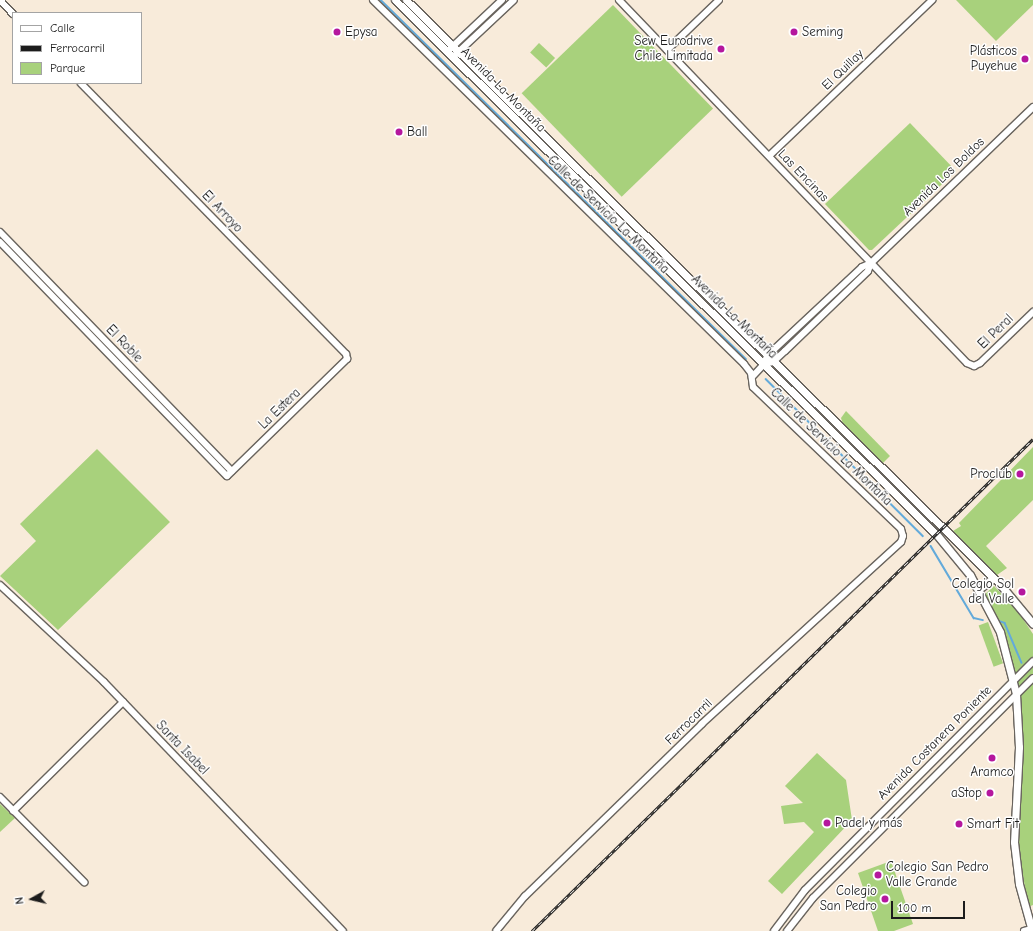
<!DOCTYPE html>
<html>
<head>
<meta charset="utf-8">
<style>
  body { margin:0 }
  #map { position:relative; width:1033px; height:931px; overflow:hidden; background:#f8ebda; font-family:"Comic Neue",sans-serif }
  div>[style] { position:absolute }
  .green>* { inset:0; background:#a8d17c; transform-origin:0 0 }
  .stream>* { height:1.5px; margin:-0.75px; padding:0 0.75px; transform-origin:0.75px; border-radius:0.75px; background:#63aada }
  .roads { filter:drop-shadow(1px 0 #69645e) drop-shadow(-1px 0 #69645e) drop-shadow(0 1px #69645e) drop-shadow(0 -1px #69645e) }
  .minor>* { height:6px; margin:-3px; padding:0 3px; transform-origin:3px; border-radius:3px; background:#fff }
  .major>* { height:7px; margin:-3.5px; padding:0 3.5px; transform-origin:3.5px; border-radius:3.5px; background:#fff }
  .rail>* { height:3px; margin-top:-1.5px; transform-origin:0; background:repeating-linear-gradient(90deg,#fff 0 4.5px,#1c1c1c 0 9px); box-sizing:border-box; border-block:1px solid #1c1c1c }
  .dots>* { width:11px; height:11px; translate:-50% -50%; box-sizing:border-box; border:2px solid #fff; border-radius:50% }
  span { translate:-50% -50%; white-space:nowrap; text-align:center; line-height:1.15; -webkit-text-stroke:3px #fff; paint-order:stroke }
  .poi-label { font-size:13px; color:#1c1c1c }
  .left { translate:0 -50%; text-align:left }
  .right { translate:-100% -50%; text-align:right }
  .street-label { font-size:13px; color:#1c1c1c }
  .legend { position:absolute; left:12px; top:12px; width:130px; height:72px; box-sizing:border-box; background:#fff; border:1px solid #a4a4a4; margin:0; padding:5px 7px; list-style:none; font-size:12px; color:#1c1c1c }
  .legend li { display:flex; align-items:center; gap:8px; height:20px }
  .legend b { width:20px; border:1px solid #a4a4a4 }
  .north { position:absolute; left:12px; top:879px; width:40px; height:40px; -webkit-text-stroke:3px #fff; paint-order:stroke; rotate:262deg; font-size:11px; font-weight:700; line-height:16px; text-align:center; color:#1c1c1c }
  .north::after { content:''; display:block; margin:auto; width:14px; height:18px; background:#1c1c1c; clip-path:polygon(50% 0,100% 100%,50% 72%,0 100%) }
  .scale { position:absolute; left:891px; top:901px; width:74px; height:18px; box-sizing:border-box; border:2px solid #1c1c1c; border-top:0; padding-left:5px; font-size:12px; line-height:14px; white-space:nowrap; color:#1c1c1c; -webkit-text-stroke:3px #fff; paint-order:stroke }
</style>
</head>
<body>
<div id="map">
  <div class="green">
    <i style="clip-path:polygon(956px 0,1033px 0,1033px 5px,996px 41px)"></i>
    <i style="left:613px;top:5px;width:144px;height:127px;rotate:46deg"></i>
    <i style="left:539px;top:43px;width:22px;height:13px;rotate:43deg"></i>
    <i style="clip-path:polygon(910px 123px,956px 171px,872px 250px,869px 250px,825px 204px)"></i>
    <i style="clip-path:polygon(846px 411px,890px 456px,883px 463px,843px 424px,841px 418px)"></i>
    <i style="clip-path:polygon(1033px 447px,1033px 500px,986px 546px,1007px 568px,997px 575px,953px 531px,961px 526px,959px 523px)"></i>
    <i style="clip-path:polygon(97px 449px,170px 522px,58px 630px,0 576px,36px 541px,20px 524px)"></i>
    <i style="clip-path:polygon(994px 586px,1017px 610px,1033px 634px,1033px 905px,1028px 907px,1019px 850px,1020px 770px,1011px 666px,984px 595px)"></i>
    <i style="left:988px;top:622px;width:44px;height:10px;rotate:70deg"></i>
    <i style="clip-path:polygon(817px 753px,846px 780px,852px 820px,782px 894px,768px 881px,814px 832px,804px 822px,784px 824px,781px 806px,803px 803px,785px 786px)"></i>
    <i style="clip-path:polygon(0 804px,15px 818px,0 832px)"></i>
    <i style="clip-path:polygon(891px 861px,913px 924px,894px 931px,878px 931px,858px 873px)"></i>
  </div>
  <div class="stream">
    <i style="left:381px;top:0;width:512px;rotate:44.53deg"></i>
    <i style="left:766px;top:379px;width:222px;rotate:45deg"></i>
    <i style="left:931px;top:546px;width:84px;rotate:59.2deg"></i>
    <i style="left:974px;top:618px;width:9px;rotate:13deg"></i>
    <i style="left:996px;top:620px;width:9px;rotate:18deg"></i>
    <i style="left:1005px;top:623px;width:43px;rotate:67deg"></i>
  </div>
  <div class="roads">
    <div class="minor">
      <i style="left:0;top:0;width:19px;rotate:47deg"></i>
      <i style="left:373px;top:0;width:520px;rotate:44.45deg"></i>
      <i style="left:744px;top:364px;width:11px;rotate:52deg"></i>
      <i style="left:751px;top:373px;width:14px;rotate:82deg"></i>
      <i style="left:753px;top:387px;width:205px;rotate:43.8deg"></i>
      <i style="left:901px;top:529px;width:7px;rotate:74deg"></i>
      <i style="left:903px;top:536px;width:6px;rotate:108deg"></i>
      <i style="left:901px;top:542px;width:270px;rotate:137.6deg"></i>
      <i style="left:702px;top:724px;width:247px;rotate:135.8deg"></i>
      <i style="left:525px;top:896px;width:45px;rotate:129.6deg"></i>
      <i style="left:619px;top:0;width:503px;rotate:46.21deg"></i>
      <i style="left:967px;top:363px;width:8px;rotate:23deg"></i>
      <i style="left:974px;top:366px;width:7px;rotate:-27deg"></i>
      <i style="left:980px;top:363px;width:74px;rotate:-43.9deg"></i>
      <i style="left:451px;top:48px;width:70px;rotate:-43.3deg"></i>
      <i style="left:667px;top:50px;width:72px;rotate:-43.9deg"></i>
      <i style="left:453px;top:57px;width:83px;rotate:-43.1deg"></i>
      <i style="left:769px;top:156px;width:226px;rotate:-43.7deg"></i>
      <i style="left:0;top:232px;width:333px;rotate:45.9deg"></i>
      <i style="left:0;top:242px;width:326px;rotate:45.9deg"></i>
      <i style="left:227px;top:476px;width:168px;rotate:-44.3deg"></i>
      <i style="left:347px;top:359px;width:5px;rotate:-101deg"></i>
      <i style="left:346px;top:354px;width:379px;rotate:-134.4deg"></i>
      <i style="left:764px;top:364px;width:9px;rotate:-13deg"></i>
      <i style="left:773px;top:362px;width:16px;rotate:-43deg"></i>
      <i style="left:785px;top:351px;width:115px;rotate:-43.9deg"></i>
      <i style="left:868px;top:271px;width:9px;rotate:-69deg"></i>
      <i style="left:871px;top:263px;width:225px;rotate:-43.9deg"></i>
      <i style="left:752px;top:377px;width:18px;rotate:-47deg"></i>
      <i style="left:764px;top:364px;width:9px;rotate:-69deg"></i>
      <i style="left:767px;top:356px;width:130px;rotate:-43.1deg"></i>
      <i style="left:862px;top:267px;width:10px;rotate:-24deg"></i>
      <i style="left:0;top:585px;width:142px;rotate:43deg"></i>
      <i style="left:104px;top:682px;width:345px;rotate:46.2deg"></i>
      <i style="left:0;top:797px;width:120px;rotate:45.3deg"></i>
      <i style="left:13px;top:811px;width:155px;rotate:-44.7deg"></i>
      <i style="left:774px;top:931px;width:51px;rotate:-52.9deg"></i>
      <i style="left:805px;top:890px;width:323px;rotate:-45.1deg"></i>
      <i style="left:787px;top:931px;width:42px;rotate:-51.8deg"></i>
      <i style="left:813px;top:898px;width:311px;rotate:-45deg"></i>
      <i style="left:1024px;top:931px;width:7px;rotate:-16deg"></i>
    </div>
    <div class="major">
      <i style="left:395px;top:0;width:762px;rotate:44.63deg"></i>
      <i style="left:937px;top:535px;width:52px;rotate:50.5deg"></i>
      <i style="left:970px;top:575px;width:64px;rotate:62.2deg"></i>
      <i style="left:1000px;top:632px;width:64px;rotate:75.5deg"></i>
      <i style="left:1016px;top:694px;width:53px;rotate:86.8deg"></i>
      <i style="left:1019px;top:747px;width:95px;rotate:93deg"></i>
      <i style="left:1014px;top:842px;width:42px;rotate:83.2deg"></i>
      <i style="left:1019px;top:884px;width:49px;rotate:74.5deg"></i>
      <i style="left:406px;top:0;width:832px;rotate:44.51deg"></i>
      <i style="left:999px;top:583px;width:53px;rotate:50.3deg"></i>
      <i style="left:979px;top:589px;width:18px;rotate:-38deg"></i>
    </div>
  </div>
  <div class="rail">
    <i style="left:532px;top:931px;width:702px;rotate:-44.48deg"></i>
  </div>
  <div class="dots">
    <i style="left:337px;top:32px;background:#b5179e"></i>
    <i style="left:794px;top:32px;background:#b5179e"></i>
    <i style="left:721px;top:49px;background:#b5179e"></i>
    <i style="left:1025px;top:59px;background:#b5179e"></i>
    <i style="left:399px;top:132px;background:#b5179e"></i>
    <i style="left:1020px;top:474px;background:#b5179e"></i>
    <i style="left:1022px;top:592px;background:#b5179e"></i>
    <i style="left:992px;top:758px;background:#b5179e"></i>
    <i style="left:990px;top:793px;background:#b5179e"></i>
    <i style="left:827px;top:823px;background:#b5179e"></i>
    <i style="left:959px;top:824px;background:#b5179e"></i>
    <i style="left:878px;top:875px;background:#b5179e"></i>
    <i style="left:885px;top:899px;background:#b5179e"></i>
  </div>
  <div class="poi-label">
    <span class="left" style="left:345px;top:32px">Epysa</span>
    <span class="left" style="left:802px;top:32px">Seming</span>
    <span class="right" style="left:713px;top:49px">Sew Eurodrive<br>Chile Limitada</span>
    <span class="right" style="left:1017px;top:59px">Plásticos<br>Puyehue</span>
    <span class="left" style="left:407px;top:132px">Ball</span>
    <span class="right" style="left:1012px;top:474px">Proclub</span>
    <span class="right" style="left:1014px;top:592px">Colegio Sol<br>del Valle</span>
    <span style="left:992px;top:772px">Aramco</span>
    <span class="right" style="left:982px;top:793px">aStop</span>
    <span class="left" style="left:835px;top:823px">Padel y más</span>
    <span class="left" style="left:967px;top:824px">Smart Fit</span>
    <span class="left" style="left:886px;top:875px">Colegio San Pedro<br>Valle Grande</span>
    <span class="right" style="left:877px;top:899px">Colegio<br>San Pedro</span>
  </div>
  <div class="street-label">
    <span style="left:843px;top:70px;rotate:-44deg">El Quillay</span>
    <span style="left:503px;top:90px;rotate:45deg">Avenida La Montaña</span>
    <span style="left:803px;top:176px;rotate:46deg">Las Encinas</span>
    <span style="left:944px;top:177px;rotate:-44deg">Avenida Los Boldos</span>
    <span style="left:222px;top:212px;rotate:46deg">El Arroyo</span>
    <span style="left:608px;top:215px;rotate:44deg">Calle de Servicio La Montaña</span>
    <span style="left:734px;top:317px;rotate:44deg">Avenida La Montaña</span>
    <span style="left:996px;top:332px;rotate:-44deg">El Peral</span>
    <span style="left:124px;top:344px;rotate:46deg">El Roble</span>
    <span style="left:280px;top:409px;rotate:-44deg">La Estera</span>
    <span style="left:831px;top:447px;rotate:44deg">Calle de Servicio La Montaña</span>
    <span style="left:689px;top:722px;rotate:-44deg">Ferrocarril</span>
    <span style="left:935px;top:743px;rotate:-45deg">Avenida Costanera Poniente</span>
    <span style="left:182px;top:748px;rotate:46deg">Santa Isabel</span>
  </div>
  <ul class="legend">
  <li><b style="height:5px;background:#fff"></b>Calle</li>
  <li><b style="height:5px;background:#1c1c1c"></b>Ferrocarril</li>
  <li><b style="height:11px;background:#a8d17c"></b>Parque</li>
  </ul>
  <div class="north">N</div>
  <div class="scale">100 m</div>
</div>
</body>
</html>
